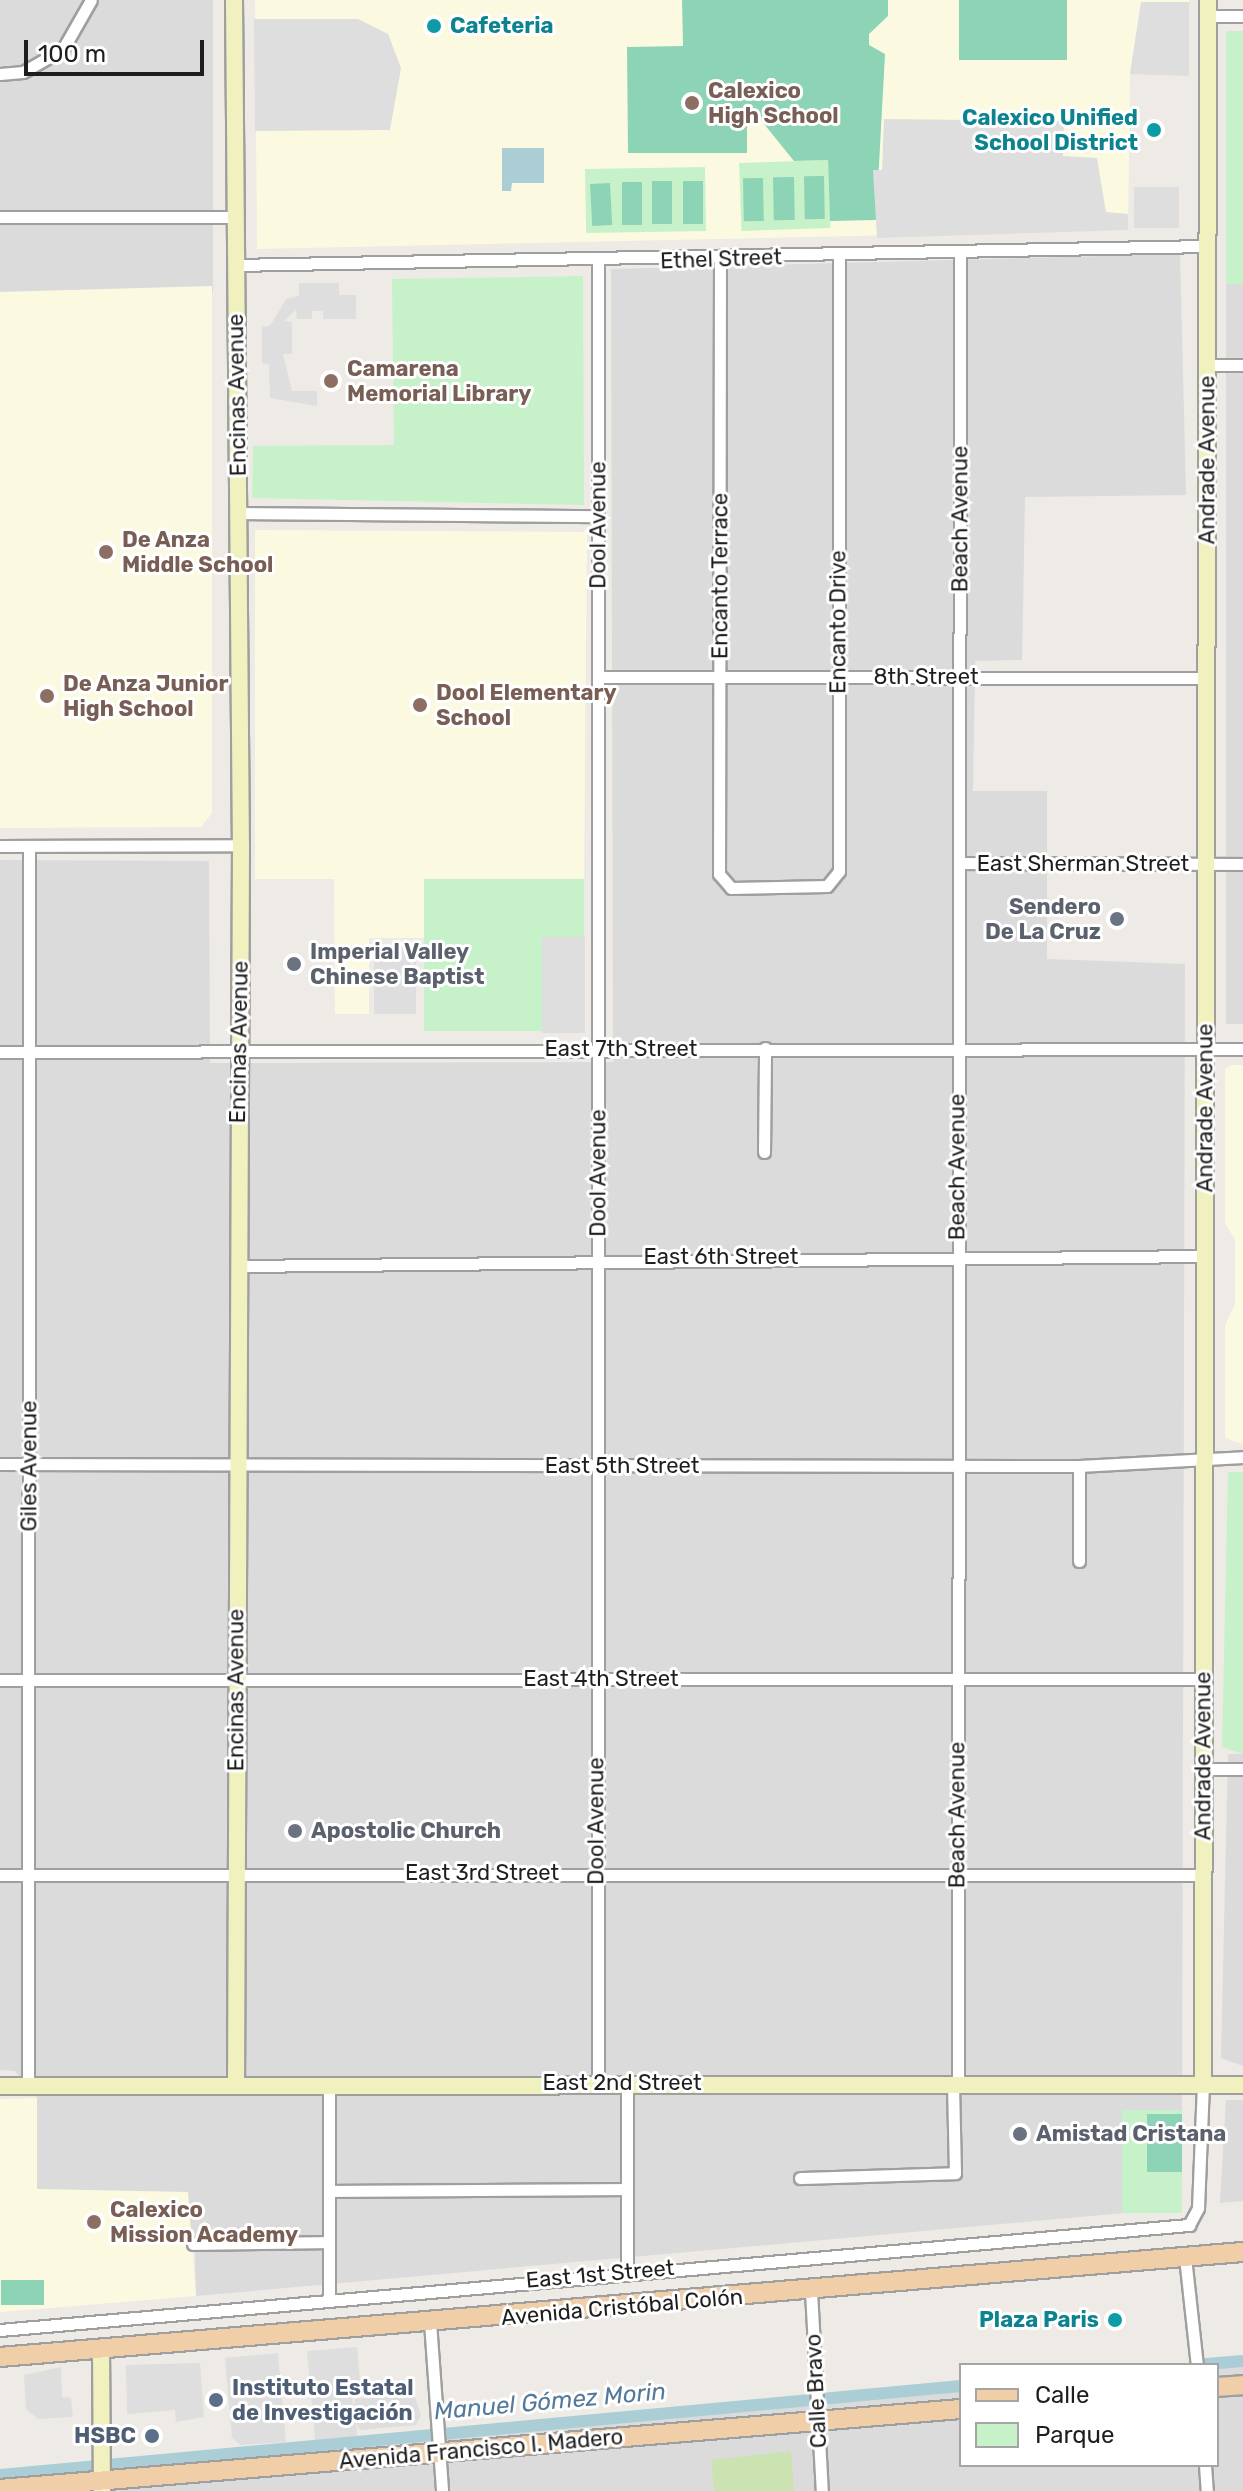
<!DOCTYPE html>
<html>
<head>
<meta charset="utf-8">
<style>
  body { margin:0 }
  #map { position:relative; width:1243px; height:2491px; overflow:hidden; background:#eeeae5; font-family:Rubik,sans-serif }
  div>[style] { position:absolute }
  .residential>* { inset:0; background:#dcdbdb; transform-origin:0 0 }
  .education>* { inset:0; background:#fbfae1 }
  .grass>* { inset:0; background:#cbe2b1 }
  .park>* { inset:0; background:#c7f2c9; transform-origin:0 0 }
  .pitch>* { inset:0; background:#8dd3b5; transform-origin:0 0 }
  .parking>* { inset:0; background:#dedede; transform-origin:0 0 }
  .water>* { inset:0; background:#abced6 }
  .canal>* { height:12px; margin:-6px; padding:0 6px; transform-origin:6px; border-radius:6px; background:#abced6 }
  .roads { filter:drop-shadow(2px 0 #9f9f9f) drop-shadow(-2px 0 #9f9f9f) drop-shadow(0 2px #9f9f9f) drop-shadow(0 -2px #9f9f9f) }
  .street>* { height:11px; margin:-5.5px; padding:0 5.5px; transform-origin:5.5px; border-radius:5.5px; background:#fff }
  .secondary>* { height:16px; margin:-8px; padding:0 8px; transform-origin:8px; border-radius:8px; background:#f1f1bf }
  .primary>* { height:18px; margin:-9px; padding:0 9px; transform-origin:9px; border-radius:9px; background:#f0cea8 }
  .dots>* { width:22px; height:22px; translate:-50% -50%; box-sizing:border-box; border:4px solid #fff; border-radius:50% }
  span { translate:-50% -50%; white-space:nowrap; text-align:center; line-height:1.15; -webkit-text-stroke:6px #fff; paint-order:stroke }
  .culture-label { font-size:22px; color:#0d838f; font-weight:700 }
  .left { translate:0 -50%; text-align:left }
  .right { translate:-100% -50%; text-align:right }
  .education-label { font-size:22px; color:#785e54; font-weight:700 }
  .street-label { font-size:22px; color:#1e1e1e }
  .worship-label { font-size:22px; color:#5b616d; font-weight:700 }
  .service-label { font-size:22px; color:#4e5e75; font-weight:700 }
  .water-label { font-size:24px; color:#537a9a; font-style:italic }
  .legend { position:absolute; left:959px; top:2363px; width:260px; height:104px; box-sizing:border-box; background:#fff; border:2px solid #a5a5a5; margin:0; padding:10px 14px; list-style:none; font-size:24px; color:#1e1e1e }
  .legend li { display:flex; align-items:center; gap:16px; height:40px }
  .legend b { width:40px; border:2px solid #a5a5a5 }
  .scale { position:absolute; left:24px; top:40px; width:180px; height:36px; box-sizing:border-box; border:4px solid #1e1e1e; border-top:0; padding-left:10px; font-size:24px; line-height:28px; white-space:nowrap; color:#1e1e1e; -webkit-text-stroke:6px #fff; paint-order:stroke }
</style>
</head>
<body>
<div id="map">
  <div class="residential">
    <i style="left:0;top:0;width:213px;height:292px"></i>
    <i style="clip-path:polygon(1180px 254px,1186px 495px,1025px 497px,1022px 660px,975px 661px,973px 791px,1047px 791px,1047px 959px,1185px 964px,1182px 2110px,1122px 2110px,1124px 2213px,196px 2296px,195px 2253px,36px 2189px,37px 2098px,15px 2071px,0 2070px,0 860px,209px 861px,210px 1063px,613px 1062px,611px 269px)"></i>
    <i style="left:1226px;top:284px;width:17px;height:740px"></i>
    <i style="clip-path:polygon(1228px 1754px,1243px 1754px,1243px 2066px,1221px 2058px)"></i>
    <i style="clip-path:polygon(1226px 2100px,1243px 2100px,1243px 2201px,1220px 2203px)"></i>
    <i style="clip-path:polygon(1243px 2361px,1243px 2491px,0 2491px,0 2475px,961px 2386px,961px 2465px,1217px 2465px,1217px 2365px,1194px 2365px)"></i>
  </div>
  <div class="education">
    <i style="clip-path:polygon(255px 0,1189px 0,1189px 2px,1141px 2px,1130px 74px,1128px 230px,257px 249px)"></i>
    <i style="clip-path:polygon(212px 286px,212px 813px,201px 827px,0 828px,0 292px)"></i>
    <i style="clip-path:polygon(255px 530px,587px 532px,584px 880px,427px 880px,427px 938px,369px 938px,369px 1014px,335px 1014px,334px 879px,255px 879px)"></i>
    <i style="clip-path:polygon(1231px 1065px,1243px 1065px,1243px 1444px,1225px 1438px,1225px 1325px,1235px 1304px,1235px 1240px,1225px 1223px,1225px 1069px)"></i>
    <i style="clip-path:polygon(37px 2098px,37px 2189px,188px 2192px,196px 2296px,0 2312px,0 2099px)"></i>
  </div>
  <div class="grass">
    <i style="clip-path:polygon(791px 2451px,794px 2491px,714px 2491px,711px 2460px)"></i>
  </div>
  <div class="park">
    <i style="left:1243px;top:31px;width:253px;height:17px;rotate:90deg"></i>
    <i style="left:828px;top:160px;width:68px;height:89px;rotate:88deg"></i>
    <i style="left:705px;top:167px;width:64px;height:120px;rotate:89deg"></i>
    <i style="clip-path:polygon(583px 276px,584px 505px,252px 498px,253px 446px,394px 445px,392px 279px)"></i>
    <i style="left:424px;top:879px;width:160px;height:152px"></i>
    <i style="clip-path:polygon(1228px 1472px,1243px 1472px,1243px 1754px,1222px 1747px)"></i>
    <i style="left:1122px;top:2110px;width:60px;height:103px"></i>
  </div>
  <div class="pitch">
    <i style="clip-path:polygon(682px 0,888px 0,888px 16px,869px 34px,869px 45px,885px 54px,876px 220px,830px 221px,828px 160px,794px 161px,747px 103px,747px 153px,628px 153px,627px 47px,683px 46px)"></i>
    <i style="left:959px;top:0;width:108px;height:60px"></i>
    <i style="left:824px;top:176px;width:43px;height:20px;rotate:89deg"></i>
    <i style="left:794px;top:177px;width:43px;height:21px;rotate:89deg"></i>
    <i style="left:763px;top:178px;width:43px;height:20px;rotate:89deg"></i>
    <i style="left:652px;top:181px;width:20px;height:43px"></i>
    <i style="left:683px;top:181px;width:20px;height:43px"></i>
    <i style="left:622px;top:182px;width:20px;height:43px"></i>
    <i style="left:610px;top:183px;width:42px;height:20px;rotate:87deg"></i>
    <i style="left:1147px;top:2114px;width:35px;height:58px"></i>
    <i style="left:1px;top:2280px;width:43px;height:25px"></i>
  </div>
  <div class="parking">
    <i style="clip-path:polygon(1141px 2px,1189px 2px,1189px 76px,1130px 74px)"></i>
    <i style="clip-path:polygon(254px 19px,358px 19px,388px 34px,401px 68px,390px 130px,255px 131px)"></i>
    <i style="clip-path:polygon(884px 119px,1064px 121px,1063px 156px,1097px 158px,1106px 212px,1128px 214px,1128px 230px,877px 238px,873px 170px,882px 170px)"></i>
    <i style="left:1134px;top:187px;width:45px;height:41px"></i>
    <i style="clip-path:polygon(299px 283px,339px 283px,339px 295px,356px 295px,356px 319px,323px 319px,323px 311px,312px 311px,312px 319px,297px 319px,296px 310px,284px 321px,292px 322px,292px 354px,283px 354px,292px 391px,317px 391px,317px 406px,270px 398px,269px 364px,262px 363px,262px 327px,270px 326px,286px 299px,299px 296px)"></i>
    <i style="left:542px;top:937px;width:43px;height:96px"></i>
    <i style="left:374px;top:945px;width:42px;height:69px"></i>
    <i style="clip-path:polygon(357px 2347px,361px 2394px,352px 2395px,353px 2408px,355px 2399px,414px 2394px,421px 2415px,416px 2425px,360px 2430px,356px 2422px,357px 2437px,315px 2440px,307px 2351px)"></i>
    <i style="clip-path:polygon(278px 2353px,286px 2442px,241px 2445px,232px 2438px,225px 2358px)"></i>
    <i style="clip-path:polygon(200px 2363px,204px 2417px,176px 2422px,175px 2410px,127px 2414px,126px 2365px)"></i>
    <i style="clip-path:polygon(61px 2367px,62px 2397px,71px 2398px,73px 2417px,38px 2419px,26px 2409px,24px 2375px)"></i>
  </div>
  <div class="water">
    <i style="clip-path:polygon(502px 148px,544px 148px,544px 183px,512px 183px,511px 191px,502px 191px)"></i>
  </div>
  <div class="canal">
    <i style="left:1195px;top:2365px;width:48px;rotate:-4.8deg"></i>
    <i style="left:0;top:2475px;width:965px;rotate:-5.29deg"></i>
  </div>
  <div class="roads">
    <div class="street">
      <i style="left:1208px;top:16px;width:35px"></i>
      <i style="left:0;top:74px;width:23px;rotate:-5deg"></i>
      <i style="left:23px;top:72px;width:46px;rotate:-29.9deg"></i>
      <i style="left:63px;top:49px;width:56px;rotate:-60.3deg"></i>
      <i style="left:0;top:217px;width:234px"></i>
      <i style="left:720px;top:259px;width:615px;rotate:90.09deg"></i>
      <i style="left:719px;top:874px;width:18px;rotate:49deg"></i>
      <i style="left:731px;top:888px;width:96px;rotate:-1.2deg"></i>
      <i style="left:827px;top:886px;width:19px;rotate:-51deg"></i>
      <i style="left:839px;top:871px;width:616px;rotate:-90deg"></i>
      <i style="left:598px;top:263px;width:1820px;rotate:90deg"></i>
      <i style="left:235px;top:265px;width:971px;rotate:-1.12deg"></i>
      <i style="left:1207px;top:365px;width:36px"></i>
      <i style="left:241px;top:513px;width:357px;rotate:0.5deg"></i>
      <i style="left:599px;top:677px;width:607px;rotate:0.09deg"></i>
      <i style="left:0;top:846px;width:241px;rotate:-0.2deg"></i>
      <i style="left:959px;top:863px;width:284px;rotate:0.2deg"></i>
      <i style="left:0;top:1052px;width:1243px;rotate:-0.14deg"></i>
      <i style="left:764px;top:1152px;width:104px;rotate:-89.4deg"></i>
      <i style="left:237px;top:1266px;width:969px;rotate:-0.59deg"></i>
      <i style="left:0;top:1464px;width:1079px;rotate:0.11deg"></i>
      <i style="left:1079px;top:1466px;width:164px;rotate:-3.1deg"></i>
      <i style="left:1079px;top:1561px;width:95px;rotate:-90deg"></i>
      <i style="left:0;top:1680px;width:1202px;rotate:-0.05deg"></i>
      <i style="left:1203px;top:1769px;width:40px"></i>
      <i style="left:0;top:1875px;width:1203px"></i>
      <i style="left:958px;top:2083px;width:1832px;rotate:-89.94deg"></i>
      <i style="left:329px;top:2085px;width:213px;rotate:90deg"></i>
      <i style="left:28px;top:2086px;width:1240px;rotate:-89.95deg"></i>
      <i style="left:800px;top:2178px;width:155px;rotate:-1.8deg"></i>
      <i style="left:955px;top:2173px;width:90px;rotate:-91.3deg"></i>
      <i style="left:329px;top:2191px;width:297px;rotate:-0.4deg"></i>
      <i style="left:193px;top:2244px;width:136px;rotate:-0.8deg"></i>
      <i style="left:1185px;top:2257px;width:109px;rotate:83.7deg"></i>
      <i style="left:627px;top:2272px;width:189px;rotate:-90deg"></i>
      <i style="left:811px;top:2291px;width:200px;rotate:86.9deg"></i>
      <i style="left:430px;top:2322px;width:169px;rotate:85.9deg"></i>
      <i style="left:0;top:2330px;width:1194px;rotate:-5.05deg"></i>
      <i style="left:1189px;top:2225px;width:19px;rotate:-62deg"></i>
      <i style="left:1198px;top:2208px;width:123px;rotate:-87.7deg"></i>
      <i style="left:1205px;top:2465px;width:26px;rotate:86deg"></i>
    </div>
    <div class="secondary">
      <i style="left:234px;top:0;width:845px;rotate:89.53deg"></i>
      <i style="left:241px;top:845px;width:1240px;rotate:90.23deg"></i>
      <i style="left:1203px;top:2085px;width:2085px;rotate:-89.86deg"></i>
      <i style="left:0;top:2086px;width:1243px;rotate:-0.05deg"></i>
      <i style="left:101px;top:2349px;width:142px;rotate:89.6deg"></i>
    </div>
    <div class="primary">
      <i style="left:0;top:2357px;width:1247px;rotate:-4.83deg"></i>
      <i style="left:1217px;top:2387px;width:26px;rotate:-4deg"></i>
      <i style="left:0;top:2489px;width:964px;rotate:-4.76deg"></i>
    </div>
  </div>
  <div class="dots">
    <i style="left:434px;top:26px;background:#0f9aa8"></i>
    <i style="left:692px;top:103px;background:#8d6e63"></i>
    <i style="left:1154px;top:130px;background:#0f9aa8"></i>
    <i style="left:331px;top:381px;background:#8d6e63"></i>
    <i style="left:106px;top:552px;background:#8d6e63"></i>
    <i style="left:47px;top:696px;background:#8d6e63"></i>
    <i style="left:420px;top:705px;background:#8d6e63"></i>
    <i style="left:1117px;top:919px;background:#6b7280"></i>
    <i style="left:294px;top:964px;background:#6b7280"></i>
    <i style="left:295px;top:1831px;background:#6b7280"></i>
    <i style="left:1020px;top:2134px;background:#6b7280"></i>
    <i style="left:94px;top:2222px;background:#8d6e63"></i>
    <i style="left:1115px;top:2320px;background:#0f9aa8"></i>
    <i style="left:216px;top:2400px;background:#5c6f8a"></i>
    <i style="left:152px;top:2436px;background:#5c6f8a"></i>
  </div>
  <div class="culture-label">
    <span class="left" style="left:450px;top:26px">Cafeteria</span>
    <span class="right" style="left:1138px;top:130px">Calexico Unified<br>School District</span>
    <span class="right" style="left:1099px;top:2320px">Plaza Paris</span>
  </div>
  <div class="education-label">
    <span class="left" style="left:708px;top:103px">Calexico<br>High School</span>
    <span class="left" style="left:347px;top:381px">Camarena<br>Memorial Library</span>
    <span class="left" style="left:122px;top:552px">De Anza<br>Middle School</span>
    <span class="left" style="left:63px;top:696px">De Anza Junior<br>High School</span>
    <span class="left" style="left:436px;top:705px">Dool Elementary<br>School</span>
    <span class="left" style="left:110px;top:2222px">Calexico<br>Mission Academy</span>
  </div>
  <div class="street-label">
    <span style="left:721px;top:259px;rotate:-2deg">Ethel Street</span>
    <span style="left:237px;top:395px;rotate:-91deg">Encinas Avenue</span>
    <span style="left:1207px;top:460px;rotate:-90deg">Andrade Avenue</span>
    <span style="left:960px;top:519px;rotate:-90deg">Beach Avenue</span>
    <span style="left:598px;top:525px;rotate:-90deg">Dool Avenue</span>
    <span style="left:720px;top:576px;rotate:-90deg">Encanto Terrace</span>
    <span style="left:838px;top:622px;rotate:-90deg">Encanto Drive</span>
    <span style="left:926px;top:677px">8th Street</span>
    <span style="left:1083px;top:864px">East Sherman Street</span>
    <span style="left:239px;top:1042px;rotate:-89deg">Encinas Avenue</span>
    <span style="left:621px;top:1049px">East 7th Street</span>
    <span style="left:1205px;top:1108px;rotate:-90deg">Andrade Avenue</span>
    <span style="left:957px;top:1167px;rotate:-90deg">Beach Avenue</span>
    <span style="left:598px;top:1173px;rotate:-90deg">Dool Avenue</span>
    <span style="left:721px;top:1257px">East 6th Street</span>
    <span style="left:29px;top:1466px;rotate:-90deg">Giles Avenue</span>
    <span style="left:622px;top:1466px">East 5th Street</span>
    <span style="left:601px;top:1679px">East 4th Street</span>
    <span style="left:236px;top:1690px;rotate:-90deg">Encinas Avenue</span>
    <span style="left:1203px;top:1756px;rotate:-90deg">Andrade Avenue</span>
    <span style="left:957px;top:1815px;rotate:-90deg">Beach Avenue</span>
    <span style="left:596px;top:1821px;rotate:-90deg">Dool Avenue</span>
    <span style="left:482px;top:1873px">East 3rd Street</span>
    <span style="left:622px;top:2083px">East 2nd Street</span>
    <span style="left:600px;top:2274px;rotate:-5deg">East 1st Street</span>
    <span style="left:622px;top:2307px;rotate:-5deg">Avenida Cristóbal Colón</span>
    <span style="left:816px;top:2391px;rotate:-93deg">Calle Bravo</span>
    <span style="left:481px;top:2449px;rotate:-5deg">Avenida Francisco I. Madero</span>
  </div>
  <div class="worship-label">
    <span class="right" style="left:1101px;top:919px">Sendero<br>De La Cruz</span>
    <span class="left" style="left:310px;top:964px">Imperial Valley<br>Chinese Baptist</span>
    <span class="left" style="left:311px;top:1831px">Apostolic Church</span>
    <span class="left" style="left:1036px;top:2134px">Amistad Cristana</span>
  </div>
  <div class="service-label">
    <span class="left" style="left:232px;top:2400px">Instituto Estatal<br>de Investigación</span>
    <span class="right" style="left:136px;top:2436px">HSBC</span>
  </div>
  <div class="water-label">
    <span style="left:550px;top:2402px;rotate:-5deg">Manuel Gómez Morin</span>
  </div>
  <ul class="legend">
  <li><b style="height:10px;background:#f0cea8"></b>Calle</li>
  <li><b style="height:22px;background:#c7f2c9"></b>Parque</li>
  </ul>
  <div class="scale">100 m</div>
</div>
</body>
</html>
